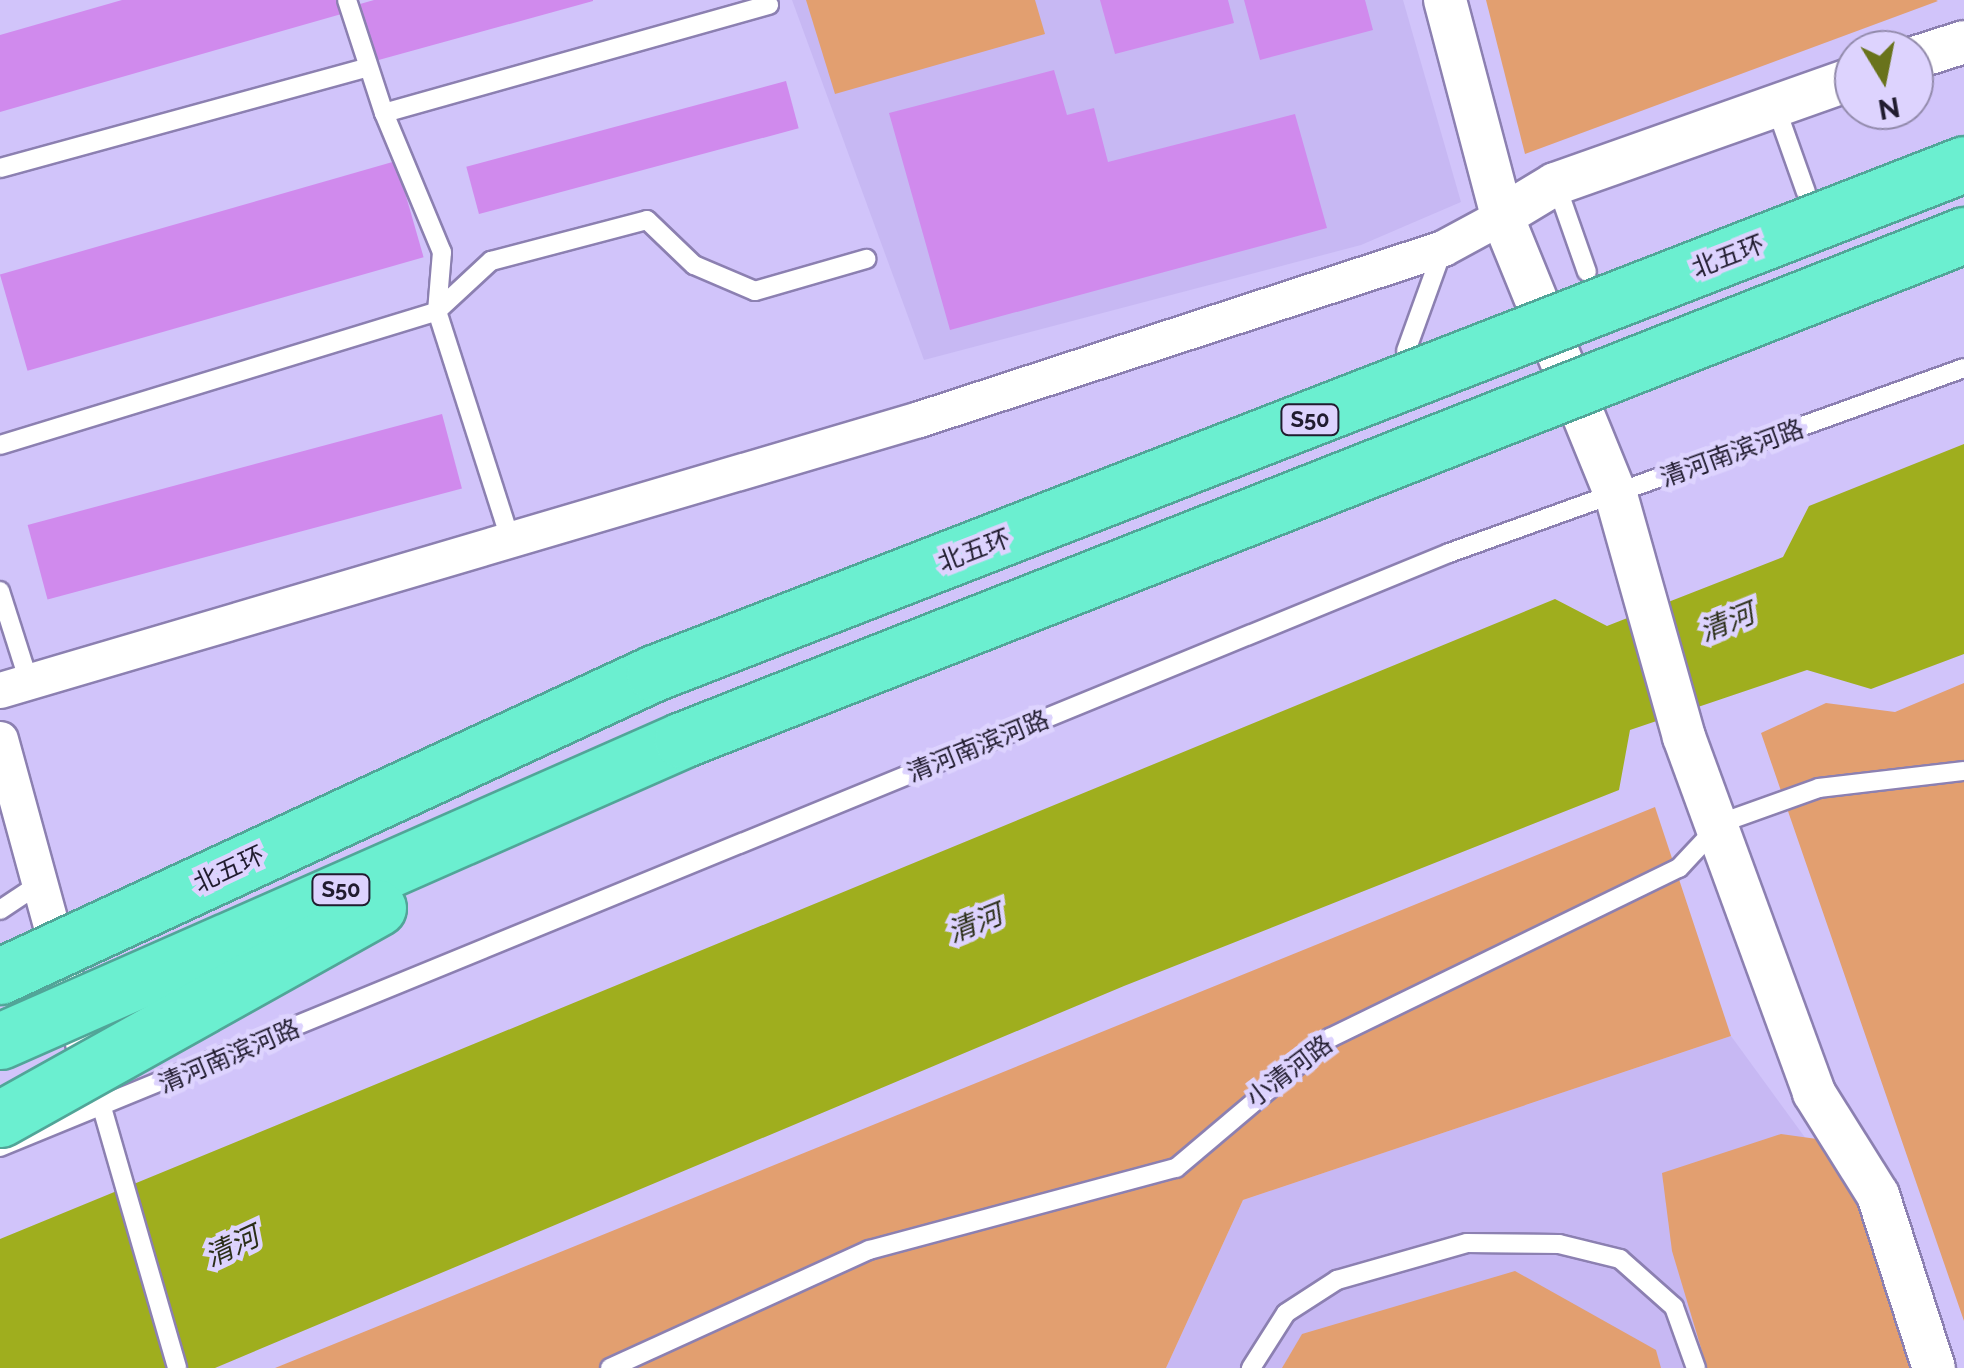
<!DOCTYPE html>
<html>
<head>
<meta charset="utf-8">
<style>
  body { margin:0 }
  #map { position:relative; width:1964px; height:1368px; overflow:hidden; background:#d1c4fa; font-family:Raleway,"Noto Sans SC",sans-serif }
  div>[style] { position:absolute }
  .built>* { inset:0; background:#c7b8f3 }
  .green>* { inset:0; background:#e29f70 }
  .water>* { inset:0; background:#9fae1e }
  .building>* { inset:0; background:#d08aed; transform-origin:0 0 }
  .roads { filter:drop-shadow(2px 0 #8c80b1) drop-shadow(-2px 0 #8c80b1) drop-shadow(0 2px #8c80b1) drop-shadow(0 -2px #8c80b1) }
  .service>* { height:18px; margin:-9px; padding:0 9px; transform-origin:9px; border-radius:9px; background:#fff }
  .minor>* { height:35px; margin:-17.5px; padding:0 17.5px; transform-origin:17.5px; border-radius:17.5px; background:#fff }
  .tertiary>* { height:42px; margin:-21px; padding:0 21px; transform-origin:21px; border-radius:21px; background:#fff }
  .bridges { filter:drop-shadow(2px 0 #51a598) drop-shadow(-2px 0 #51a598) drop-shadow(0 2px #51a598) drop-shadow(0 -2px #51a598) }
  .motorway-bridge>* { height:55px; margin:-27.5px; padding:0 27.5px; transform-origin:27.5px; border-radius:27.5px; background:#6befd0 }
  span { translate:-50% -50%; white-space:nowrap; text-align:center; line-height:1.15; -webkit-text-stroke:9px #ddd3fe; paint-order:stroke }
  .shield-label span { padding:2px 8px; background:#ddd3fe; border:2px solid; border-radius:8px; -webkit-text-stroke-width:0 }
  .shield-label { font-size:22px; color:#211c2f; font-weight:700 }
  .street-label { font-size:25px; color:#211c2f }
  .water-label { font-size:28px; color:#2b2e18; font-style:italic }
  .north { position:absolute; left:1834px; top:30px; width:100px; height:100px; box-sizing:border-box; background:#ddd3fe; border:2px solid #928aab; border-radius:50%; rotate:170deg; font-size:28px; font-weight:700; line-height:40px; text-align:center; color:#211c2f }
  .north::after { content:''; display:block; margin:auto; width:35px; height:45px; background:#69731c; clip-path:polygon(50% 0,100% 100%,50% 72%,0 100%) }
</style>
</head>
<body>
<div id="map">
  <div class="built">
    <i style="clip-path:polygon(792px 0,1403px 0,1461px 202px,1361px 245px,924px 360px)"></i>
    <i style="clip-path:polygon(1731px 1036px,1844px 1191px,1901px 1368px,1166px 1368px,1243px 1200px)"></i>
  </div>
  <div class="green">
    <i style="clip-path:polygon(806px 0,1035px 0,1045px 34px,835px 94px)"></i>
    <i style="clip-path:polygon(1486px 0,1936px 0,1938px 1px,1525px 154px)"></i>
    <i style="clip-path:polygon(1964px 683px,1964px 1321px,1761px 733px,1826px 703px,1895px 712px)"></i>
    <i style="clip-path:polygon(1655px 807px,1731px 1036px,1243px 1200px,1166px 1368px,275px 1368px)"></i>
    <i style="clip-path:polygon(1781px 1134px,1817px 1139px,1860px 1193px,1915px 1368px,1707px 1368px,1672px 1251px,1662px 1173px)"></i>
    <i style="clip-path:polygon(1515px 1271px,1656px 1350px,1661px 1368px,1282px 1368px,1302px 1334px)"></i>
  </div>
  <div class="water">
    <i style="clip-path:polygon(1964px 444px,1964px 654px,1871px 689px,1807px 670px,1630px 730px,1619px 790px,1124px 986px,215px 1368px,0 1368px,0 1239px,1555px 599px,1607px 626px,1783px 557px,1809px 506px)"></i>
  </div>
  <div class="building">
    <i style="clip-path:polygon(122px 0,341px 0,345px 13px,0 112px,0 35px)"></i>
    <i style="clip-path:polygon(374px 0,593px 0,593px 1px,375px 61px,360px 4px)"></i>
    <i style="clip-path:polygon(1100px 0,1228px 0,1234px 23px,1115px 54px)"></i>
    <i style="clip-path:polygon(1244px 0,1365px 0,1373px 30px,1260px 60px)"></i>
    <i style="clip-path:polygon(1054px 70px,1067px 115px,1094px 108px,1108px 162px,1295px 114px,1327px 228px,950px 330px,889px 113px)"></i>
    <i style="left:786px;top:81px;width:49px;height:331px;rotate:75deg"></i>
    <i style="left:396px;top:161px;width:100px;height:412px;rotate:74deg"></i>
    <i style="left:442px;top:414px;width:77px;height:429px;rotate:75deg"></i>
  </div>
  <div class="roads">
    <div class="service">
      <i style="left:347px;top:0;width:119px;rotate:71.9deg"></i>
      <i style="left:384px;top:113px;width:400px;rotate:-15.7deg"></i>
      <i style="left:1775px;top:105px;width:92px;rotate:70.4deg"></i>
      <i style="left:384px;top:113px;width:151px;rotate:67.4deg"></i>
      <i style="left:442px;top:252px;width:59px;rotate:94.8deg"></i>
      <i style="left:437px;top:311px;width:243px;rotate:72.2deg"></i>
      <i style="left:0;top:168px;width:376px;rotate:-15.3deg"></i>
      <i style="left:1556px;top:184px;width:93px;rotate:70.6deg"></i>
      <i style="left:1406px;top:351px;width:109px;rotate:-70.1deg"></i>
      <i style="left:0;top:445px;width:457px;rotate:-17deg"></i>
      <i style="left:437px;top:311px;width:74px;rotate:-42.8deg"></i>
      <i style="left:491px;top:261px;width:161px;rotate:-14.7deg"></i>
      <i style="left:647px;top:220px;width:65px;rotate:43.8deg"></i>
      <i style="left:694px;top:265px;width:66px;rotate:23.1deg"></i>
      <i style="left:755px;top:291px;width:116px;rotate:-16.1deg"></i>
      <i style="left:0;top:591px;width:96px;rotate:72.3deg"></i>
      <i style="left:0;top:910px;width:47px;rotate:-33.7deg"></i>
      <i style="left:92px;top:1073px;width:307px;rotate:73.9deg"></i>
      <i style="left:0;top:1147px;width:1566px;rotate:-22.29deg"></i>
      <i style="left:1449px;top:553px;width:547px;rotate:-19.76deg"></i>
      <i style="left:610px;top:1368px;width:285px;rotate:-24.5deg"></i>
      <i style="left:869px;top:1250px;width:318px;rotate:-15deg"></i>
      <i style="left:1176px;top:1168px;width:202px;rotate:-40.2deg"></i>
      <i style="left:1330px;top:1038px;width:388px;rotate:-26deg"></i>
      <i style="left:1679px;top:868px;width:62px;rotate:-47deg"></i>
      <i style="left:1721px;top:823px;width:104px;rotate:-19.7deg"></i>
      <i style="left:1819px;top:788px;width:146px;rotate:-6.7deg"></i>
      <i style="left:1251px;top:1368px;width:65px;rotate:-57.5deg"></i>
      <i style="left:1286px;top:1313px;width:61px;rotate:-32.9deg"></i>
      <i style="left:1337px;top:1280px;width:135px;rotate:-15.9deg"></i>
      <i style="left:1467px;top:1243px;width:92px;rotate:0.6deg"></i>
      <i style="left:1559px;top:1244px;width:63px;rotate:13.8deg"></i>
      <i style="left:1620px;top:1259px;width:72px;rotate:41.6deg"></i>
      <i style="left:1674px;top:1307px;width:65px;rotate:70.2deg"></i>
    </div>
    <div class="minor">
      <i style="left:0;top:690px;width:958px;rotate:-16.43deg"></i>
      <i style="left:919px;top:419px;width:551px;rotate:-18.07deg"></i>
      <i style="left:1443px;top:248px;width:67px;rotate:-28.5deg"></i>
      <i style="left:0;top:739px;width:331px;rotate:74.7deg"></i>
    </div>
    <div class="tertiary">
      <i style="left:1445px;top:0;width:223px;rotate:75.2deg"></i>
      <i style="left:1502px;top:216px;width:301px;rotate:67.8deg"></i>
      <i style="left:1616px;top:495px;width:251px;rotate:74.3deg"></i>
      <i style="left:1684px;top:737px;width:379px;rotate:69.9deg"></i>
      <i style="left:1814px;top:1093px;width:120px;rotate:57.9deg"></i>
      <i style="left:1878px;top:1195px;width:182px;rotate:72.1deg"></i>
      <i style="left:1914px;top:58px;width:52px;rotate:-17.7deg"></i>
      <i style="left:1502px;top:216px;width:62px;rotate:-31.1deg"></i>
      <i style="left:1555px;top:184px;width:317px;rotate:-19.5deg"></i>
    </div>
  </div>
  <div class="bridges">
    <div class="motorway-bridge">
      <i style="left:0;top:976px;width:721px;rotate:-24.86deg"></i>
      <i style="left:654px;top:673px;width:1405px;rotate:-21.23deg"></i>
      <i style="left:0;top:1041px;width:745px;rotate:-23.81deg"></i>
      <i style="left:682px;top:740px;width:1378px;rotate:-21.5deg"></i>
      <i style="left:0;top:1119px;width:433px;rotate:-29.2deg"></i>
    </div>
  </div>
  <div class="shield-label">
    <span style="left:1310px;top:420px">S50</span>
    <span style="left:341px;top:890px">S50</span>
  </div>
  <div class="street-label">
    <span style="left:1728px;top:256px;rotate:-21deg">北五环</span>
    <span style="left:1732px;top:453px;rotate:-20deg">清河南滨河路</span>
    <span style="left:974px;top:550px;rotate:-21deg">北五环</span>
    <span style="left:978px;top:746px;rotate:-22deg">清河南滨河路</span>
    <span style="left:229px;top:869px;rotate:-25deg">北五环</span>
    <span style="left:229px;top:1056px;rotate:-23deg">清河南滨河路</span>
    <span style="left:1289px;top:1071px;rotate:-37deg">小清河路</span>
  </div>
  <div class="water-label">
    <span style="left:1727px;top:623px;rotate:-22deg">清河</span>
    <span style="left:975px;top:924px;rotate:-22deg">清河</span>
    <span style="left:232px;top:1247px;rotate:-25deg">清河</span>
  </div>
  <div class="north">N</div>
</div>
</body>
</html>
